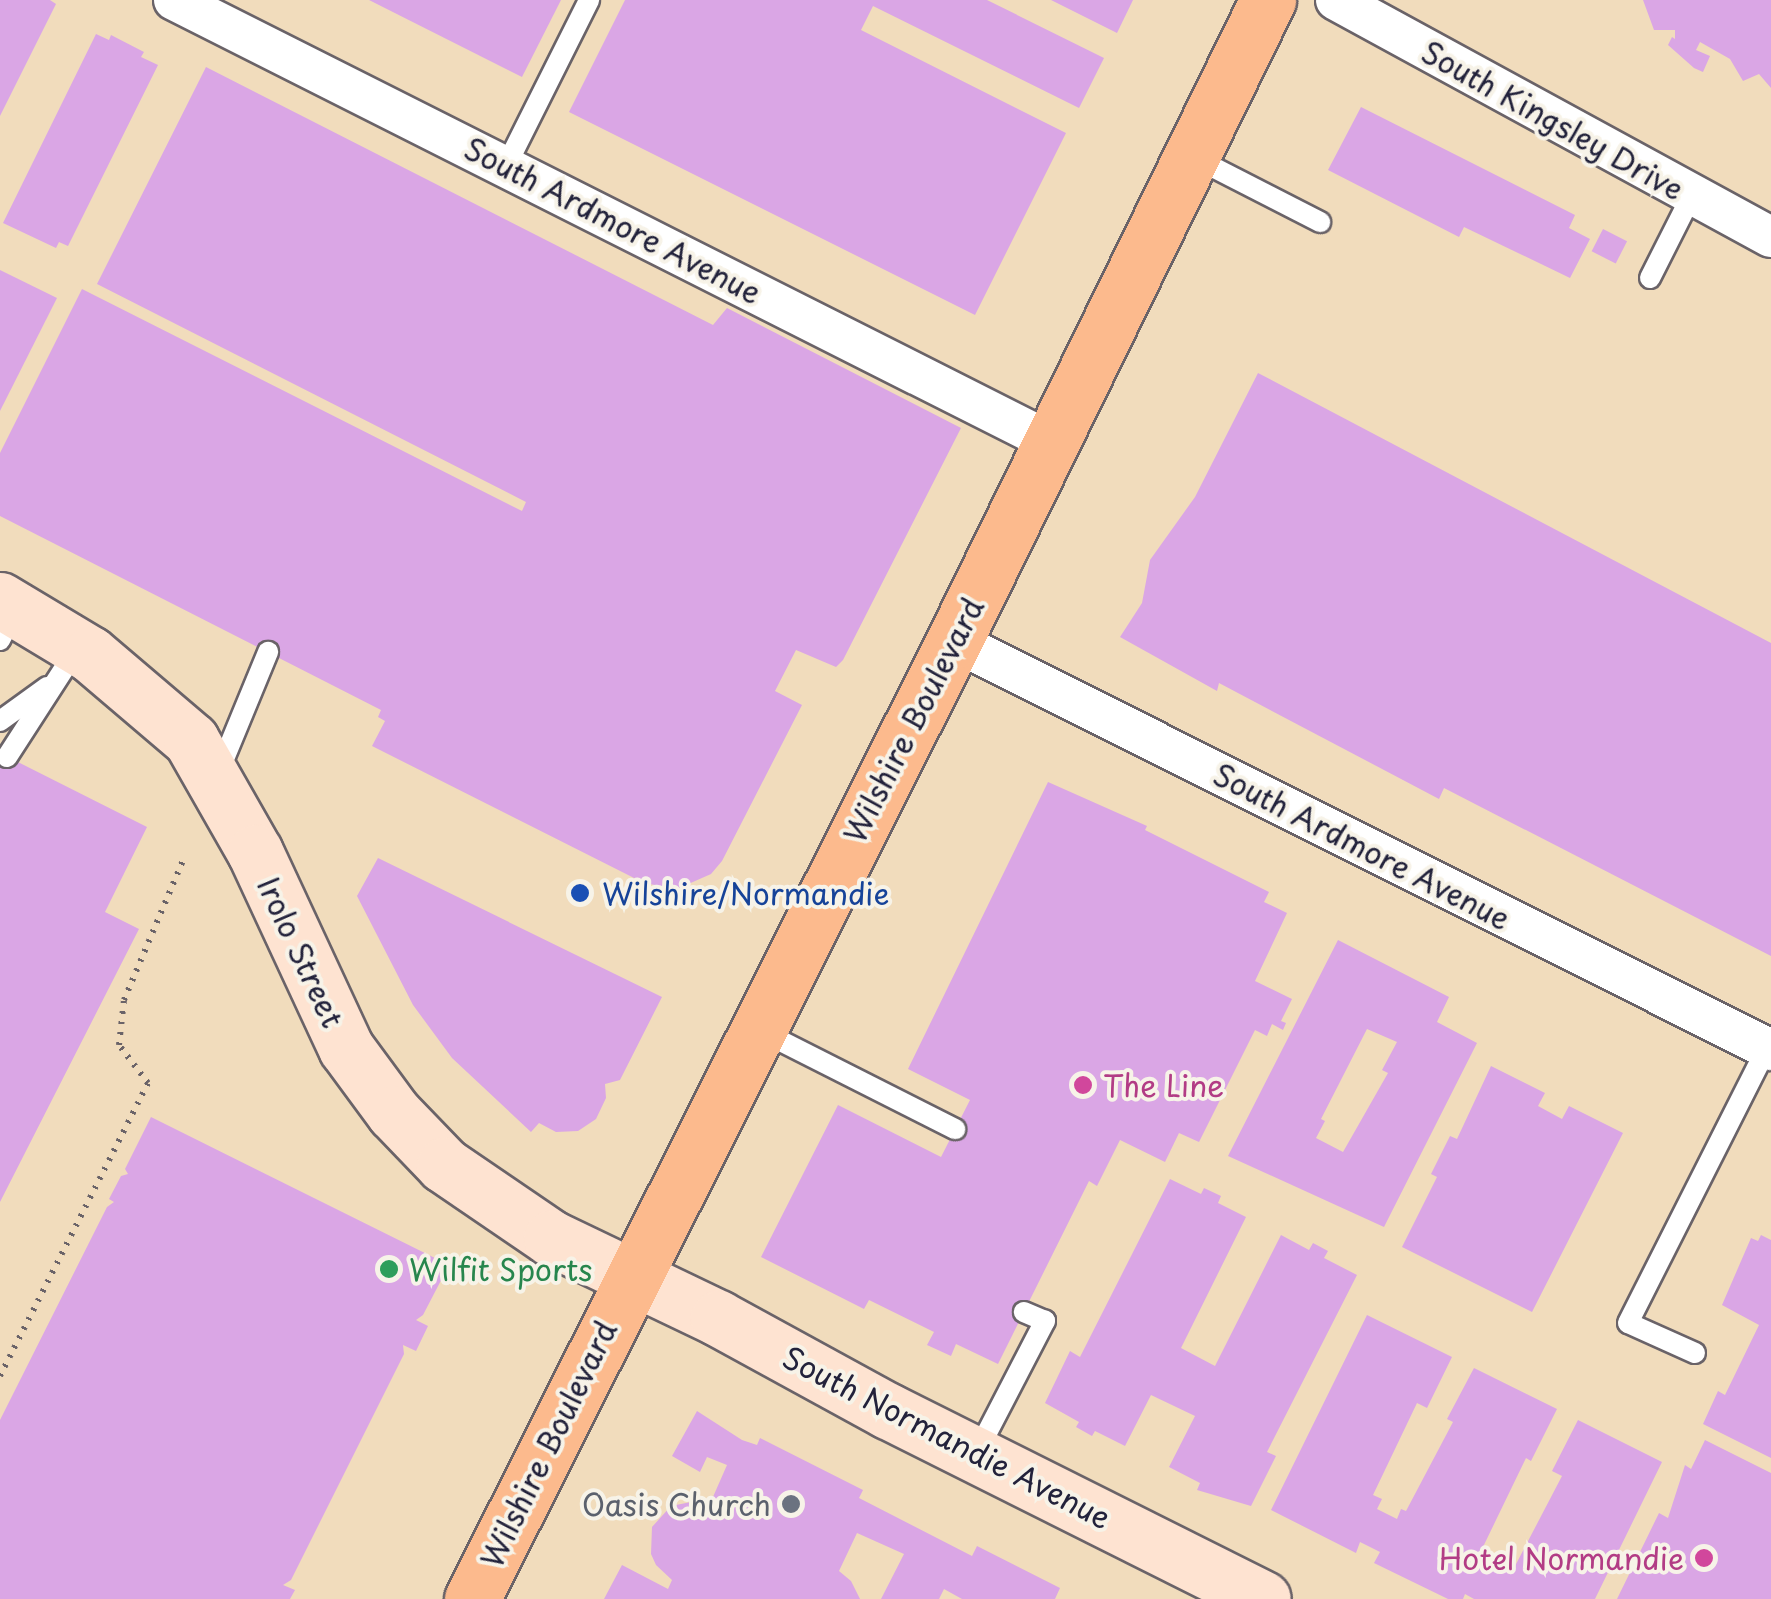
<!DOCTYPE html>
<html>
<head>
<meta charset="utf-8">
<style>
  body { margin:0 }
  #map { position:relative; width:1771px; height:1599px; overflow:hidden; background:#f1dcbc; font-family:"Playpen Sans",sans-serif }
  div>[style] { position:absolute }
  .building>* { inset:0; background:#daa6e5; transform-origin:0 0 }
  .path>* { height:6px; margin-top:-3px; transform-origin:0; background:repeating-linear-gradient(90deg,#6a6368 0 2.5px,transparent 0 10.5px) }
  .roads { filter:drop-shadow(2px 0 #6a6368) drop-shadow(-2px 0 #6a6368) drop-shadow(0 2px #6a6368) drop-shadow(0 -2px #6a6368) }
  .lane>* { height:20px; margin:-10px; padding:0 10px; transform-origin:10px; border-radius:10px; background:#fff }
  .street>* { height:40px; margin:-20px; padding:0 20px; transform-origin:20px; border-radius:20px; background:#fff }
  .secondary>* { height:55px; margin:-27.5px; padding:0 27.5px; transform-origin:27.5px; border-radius:27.5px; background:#fee3d1 }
  .primary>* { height:55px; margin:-27.5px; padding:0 27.5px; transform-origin:27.5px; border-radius:27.5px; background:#fcba8d }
  .dots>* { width:28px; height:28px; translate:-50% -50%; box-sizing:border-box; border:5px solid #f7f3e8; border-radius:50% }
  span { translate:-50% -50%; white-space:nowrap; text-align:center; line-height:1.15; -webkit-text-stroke:8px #f7f3e8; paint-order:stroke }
  .street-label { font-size:30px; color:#22223b }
  .transit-label { font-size:30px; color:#164399 }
  .left { translate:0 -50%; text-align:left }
  .hotel-label { font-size:30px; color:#b23c85 }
  .right { translate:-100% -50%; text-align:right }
  .leisure-label { font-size:30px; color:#27864d }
  .worship-label { font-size:30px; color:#5b616d }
</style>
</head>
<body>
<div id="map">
  <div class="building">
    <i style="clip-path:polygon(0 0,50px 0,56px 4px,0 116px)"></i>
    <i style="clip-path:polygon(369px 0,561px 0,522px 77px)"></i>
    <i style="clip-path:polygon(625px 0,987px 0,1104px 58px,1079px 108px,873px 6px,861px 30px,1066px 133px,975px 315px,569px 112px)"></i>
    <i style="clip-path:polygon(1051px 0,1133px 0,1117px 33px)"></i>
    <i style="clip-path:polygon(1643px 0,1771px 0,1771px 88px,1759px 74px,1743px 81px,1730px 59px,1700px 42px,1696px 50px,1710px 56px,1703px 72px,1694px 68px,1668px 45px,1672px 37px,1675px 39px,1675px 30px,1654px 30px)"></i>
    <i style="clip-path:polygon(96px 34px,109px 40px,111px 35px,144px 52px,141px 57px,158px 65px,68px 246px,59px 242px,56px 248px,3px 223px)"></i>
    <i style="clip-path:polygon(206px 67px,713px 325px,727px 308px,961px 428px,843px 660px,836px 667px,796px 650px,775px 691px,802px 705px,722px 861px,711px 874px,677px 889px,644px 883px,372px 746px,385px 721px,378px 717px,381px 710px,0 516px,0 453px,82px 289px,522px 511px,526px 502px,97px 284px)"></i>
    <i style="clip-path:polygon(1361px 107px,1575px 215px,1569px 228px,1590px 239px,1570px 278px,1464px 227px,1459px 237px,1328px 170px)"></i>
    <i style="left:1603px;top:229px;width:27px;height:25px;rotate:27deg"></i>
    <i style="clip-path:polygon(0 270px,57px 298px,0 411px)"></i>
    <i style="clip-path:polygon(1258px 373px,1771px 643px,1771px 956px,1444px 788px,1439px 799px,1219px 683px,1217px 691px,1120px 637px,1142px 603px,1150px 560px,1195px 497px)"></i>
    <i style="clip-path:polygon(0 753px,147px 827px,105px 912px,139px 929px,0 1202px)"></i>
    <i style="clip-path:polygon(1048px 782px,1147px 826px,1145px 830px,1269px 892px,1264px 902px,1287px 913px,1255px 981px,1292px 999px,1281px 1021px,1286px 1023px,1283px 1030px,1272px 1024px,1267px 1036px,1255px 1030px,1199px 1142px,1179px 1133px,1165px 1162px,1120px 1140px,1097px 1186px,1089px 1181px,998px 1364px,956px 1344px,951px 1356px,927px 1345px,934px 1332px,869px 1300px,864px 1309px,761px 1257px,838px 1105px,941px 1157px,970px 1100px,908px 1069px)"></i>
    <i style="clip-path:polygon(378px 858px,662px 997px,620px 1080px,605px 1084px,606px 1098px,596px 1119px,578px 1131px,556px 1132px,539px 1123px,531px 1132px,452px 1058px,413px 1005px,357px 896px)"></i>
    <i style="clip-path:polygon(evenodd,1338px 940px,1449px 997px,1437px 1022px,1477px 1043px,1384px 1227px,1228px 1156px,1338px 940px,1367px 1029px,1397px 1042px,1382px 1070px,1388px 1073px,1343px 1152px,1316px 1138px,1325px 1121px,1321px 1119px,1367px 1029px)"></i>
    <i style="clip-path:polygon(1491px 1066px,1545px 1093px,1538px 1106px,1562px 1119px,1569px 1106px,1623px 1133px,1532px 1312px,1402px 1247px,1437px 1177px,1431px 1174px,1450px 1136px,1457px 1139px)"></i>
    <i style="clip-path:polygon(151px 1117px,449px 1265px,423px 1315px,416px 1320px,428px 1326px,416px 1351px,403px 1345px,404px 1354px,291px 1580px,283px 1585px,295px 1590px,290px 1599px,0 1599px,0 1420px,107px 1207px,114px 1202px,109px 1199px,121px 1176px,128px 1174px,125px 1169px)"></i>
    <i style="clip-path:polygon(1170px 1179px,1201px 1194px,1204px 1188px,1221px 1196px,1218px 1203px,1246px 1217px,1181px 1348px,1215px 1366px,1281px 1235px,1309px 1250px,1313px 1243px,1328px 1251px,1324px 1258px,1357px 1275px,1267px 1452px,1276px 1456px,1251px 1506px,1197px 1490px,1200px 1483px,1169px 1467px,1195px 1416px,1151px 1395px,1125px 1446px,1095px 1431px,1092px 1436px,1076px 1427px,1079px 1422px,1045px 1403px,1070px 1351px,1080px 1357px)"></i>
    <i style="clip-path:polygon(1761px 1235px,1771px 1240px,1771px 1458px,1703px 1424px,1718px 1391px,1725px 1395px,1759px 1325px,1722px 1305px,1751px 1238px,1758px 1241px)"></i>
    <i style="clip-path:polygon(1367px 1315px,1452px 1357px,1427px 1408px,1417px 1403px,1373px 1495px,1382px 1499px,1377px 1509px,1397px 1519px,1401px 1509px,1406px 1511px,1453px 1422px,1447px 1419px,1474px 1368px,1557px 1409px,1531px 1461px,1526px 1458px,1482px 1549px,1487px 1551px,1482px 1561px,1501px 1571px,1506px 1561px,1515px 1566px,1562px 1476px,1552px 1471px,1578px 1420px,1662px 1462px,1595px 1599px,1474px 1599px,1465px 1594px,1463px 1599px,1448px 1599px,1374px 1563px,1380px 1552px,1360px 1542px,1356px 1553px,1271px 1510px)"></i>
    <i style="clip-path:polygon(697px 1411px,742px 1440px,757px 1445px,760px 1438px,863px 1490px,859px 1498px,972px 1556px,977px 1546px,1060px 1588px,1055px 1599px,962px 1599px,944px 1589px,939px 1599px,881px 1599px,904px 1554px,857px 1533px,839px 1571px,851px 1581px,860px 1599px,604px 1599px,622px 1565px,668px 1589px,672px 1580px,656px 1565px,651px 1554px,652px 1527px,671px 1506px,696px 1501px,709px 1506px,727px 1465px,707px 1457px,700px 1472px,672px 1456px)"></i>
    <i style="clip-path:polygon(1705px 1440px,1771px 1473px,1771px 1599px,1617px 1599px,1659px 1513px,1668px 1518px,1685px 1465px,1691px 1469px)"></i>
  </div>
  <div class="path">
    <i style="left:0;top:1376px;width:328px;rotate:-63.2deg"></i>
    <i style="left:148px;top:1083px;width:48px;rotate:-127.3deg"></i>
    <i style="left:119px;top:1045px;width:45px;rotate:-83.7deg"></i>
    <i style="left:124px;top:1000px;width:152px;rotate:-67.1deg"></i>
  </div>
  <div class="roads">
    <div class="lane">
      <i style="left:1193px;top:157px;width:143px;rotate:27.1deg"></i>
      <i style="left:506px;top:166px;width:186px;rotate:-63.4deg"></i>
      <i style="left:1650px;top:278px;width:91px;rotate:-63.2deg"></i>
      <i style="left:0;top:640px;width:34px;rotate:-63deg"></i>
      <i style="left:0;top:721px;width:58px;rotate:-35.9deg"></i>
      <i style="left:7px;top:757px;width:129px;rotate:-57.1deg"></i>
      <i style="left:219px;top:771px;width:129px;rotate:-67.6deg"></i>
      <i style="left:759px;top:1030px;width:220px;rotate:26.8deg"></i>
      <i style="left:1695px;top:1353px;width:73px;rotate:-155.9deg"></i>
      <i style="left:1628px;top:1323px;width:308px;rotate:-63.2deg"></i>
      <i style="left:977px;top:1452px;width:148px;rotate:-62.6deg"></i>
      <i style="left:1045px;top:1321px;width:23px;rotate:-157deg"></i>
    </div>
    <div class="street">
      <i style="left:174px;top:0;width:982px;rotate:26.75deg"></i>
      <i style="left:1336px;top:0;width:495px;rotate:28.6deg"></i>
      <i style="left:954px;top:641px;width:914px;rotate:26.59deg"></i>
    </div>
    <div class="secondary">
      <i style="left:0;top:600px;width:105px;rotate:31deg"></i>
      <i style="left:90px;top:654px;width:133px;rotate:40.4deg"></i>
      <i style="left:191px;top:740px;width:129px;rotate:60.3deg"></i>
      <i style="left:255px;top:852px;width:216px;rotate:65.1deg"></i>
      <i style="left:346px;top:1048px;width:81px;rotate:53.6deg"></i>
      <i style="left:394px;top:1113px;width:72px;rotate:46.1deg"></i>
      <i style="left:444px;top:1165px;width:130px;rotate:34.3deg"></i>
      <i style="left:551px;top:1238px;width:185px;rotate:25.6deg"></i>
      <i style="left:718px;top:1318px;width:194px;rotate:28.7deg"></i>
      <i style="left:888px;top:1411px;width:419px;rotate:26.6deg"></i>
    </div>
    <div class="primary">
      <i style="left:472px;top:1599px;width:1072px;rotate:-63.29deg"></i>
      <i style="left:954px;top:641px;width:714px;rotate:-63.9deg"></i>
    </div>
  </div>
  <div class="dots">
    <i style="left:580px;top:893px;background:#1a4fb4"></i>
    <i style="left:1083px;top:1085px;background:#d1479c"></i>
    <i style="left:389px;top:1269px;background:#2e9e5b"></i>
    <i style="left:791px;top:1504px;background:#6b7280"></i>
    <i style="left:1704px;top:1558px;background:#d1479c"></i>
  </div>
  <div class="street-label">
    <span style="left:1553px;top:120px;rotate:29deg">South Kingsley Drive</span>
    <span style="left:613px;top:220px;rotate:27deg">South Ardmore Avenue</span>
    <span style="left:913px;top:720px;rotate:-63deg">Wilshire Boulevard</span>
    <span style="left:1362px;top:846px;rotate:27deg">South Ardmore Avenue</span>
    <span style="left:301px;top:952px;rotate:65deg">Irolo Street</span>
    <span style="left:947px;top:1437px;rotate:27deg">South Normandie Avenue</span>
    <span style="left:548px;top:1444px;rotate:-64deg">Wilshire Boulevard</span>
  </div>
  <div class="transit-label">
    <span class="left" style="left:602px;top:893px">Wilshire/Normandie</span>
  </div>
  <div class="hotel-label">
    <span class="left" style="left:1103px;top:1085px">The Line</span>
    <span class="right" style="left:1684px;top:1558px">Hotel Normandie</span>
  </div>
  <div class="leisure-label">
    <span class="left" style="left:409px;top:1269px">Wilfit Sports</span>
  </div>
  <div class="worship-label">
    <span class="right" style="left:771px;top:1504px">Oasis Church</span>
  </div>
</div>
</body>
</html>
